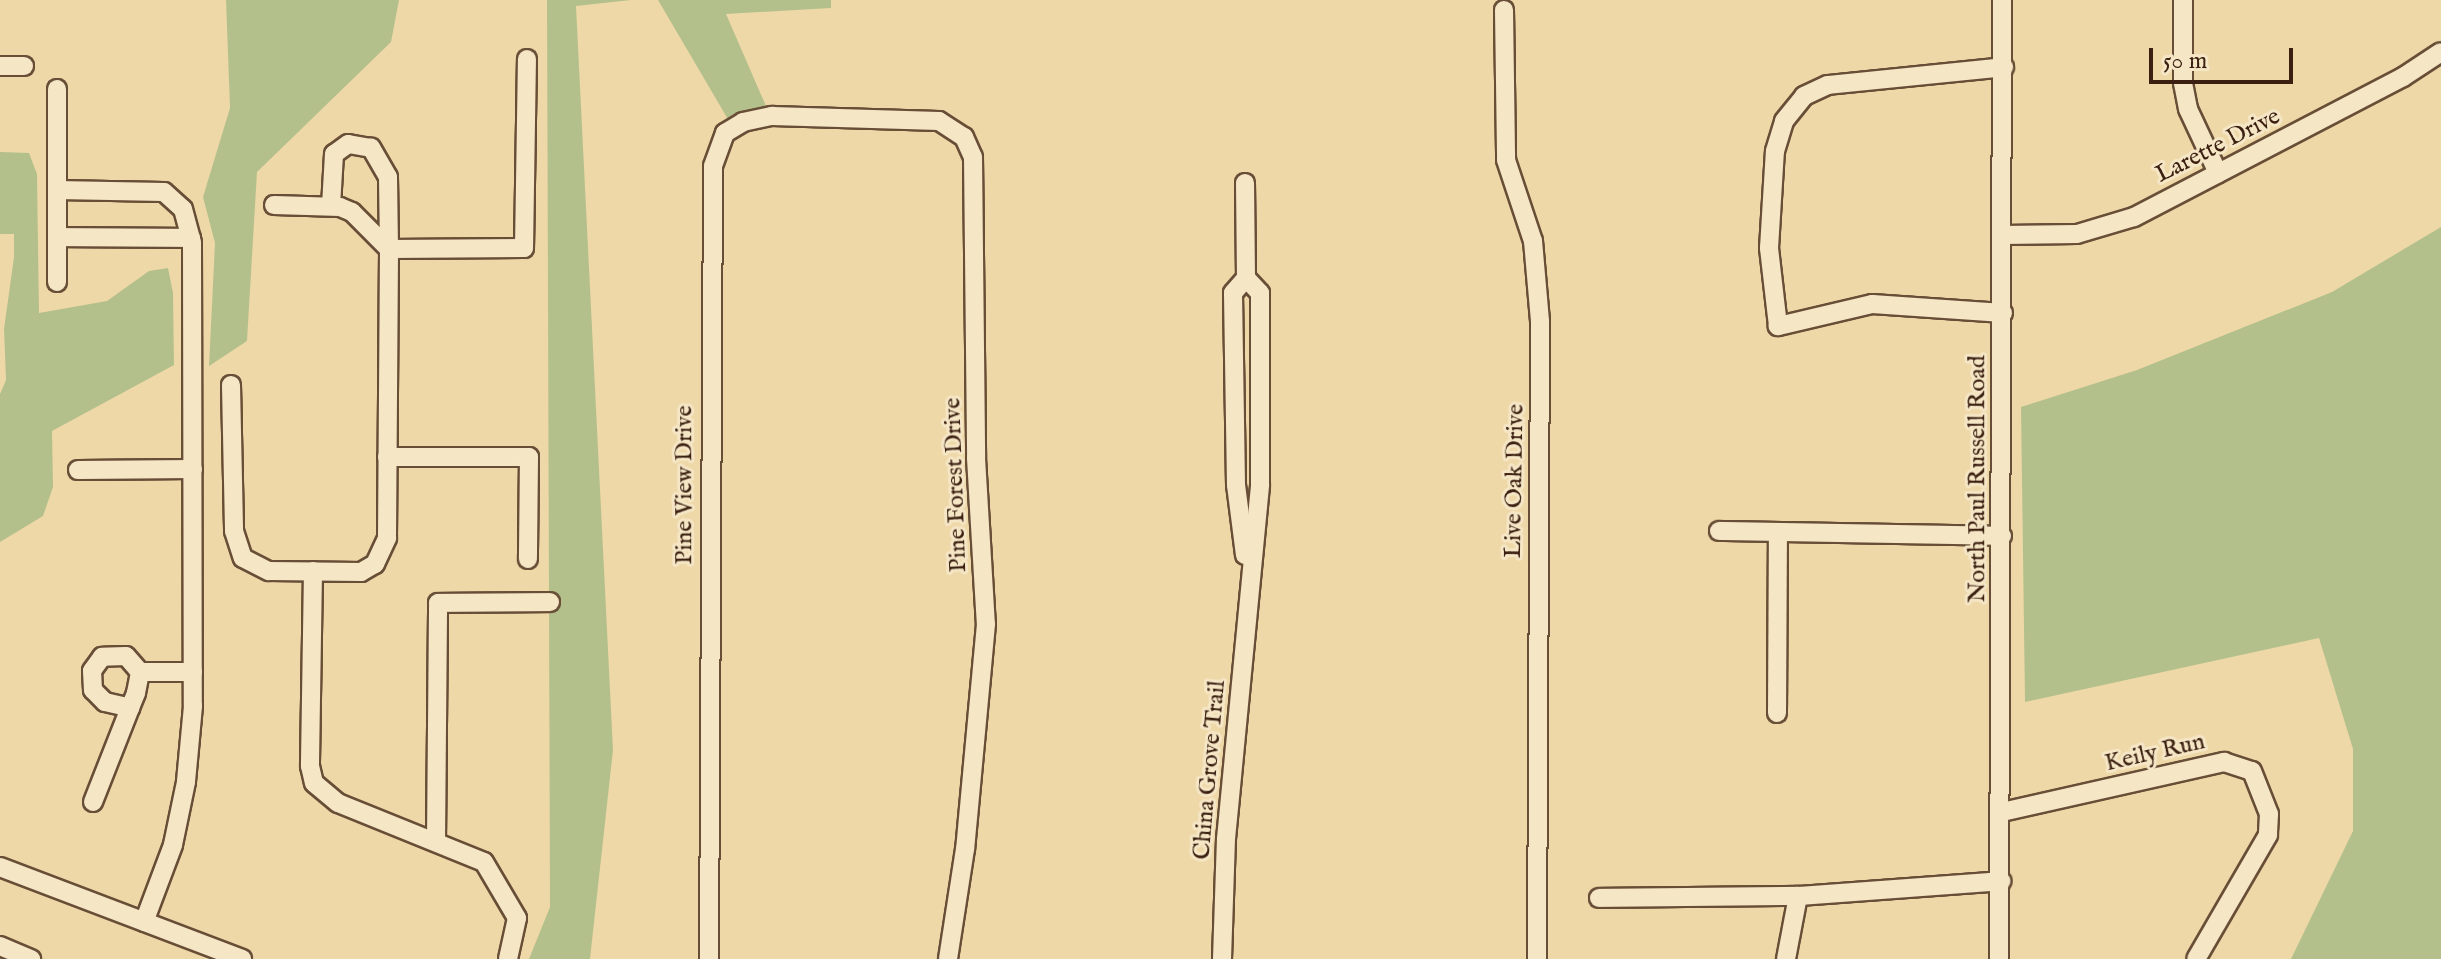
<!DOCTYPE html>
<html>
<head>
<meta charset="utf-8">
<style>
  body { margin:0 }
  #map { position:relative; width:2441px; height:959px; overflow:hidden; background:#efd8a8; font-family:"IM FELL English",serif }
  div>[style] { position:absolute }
  .green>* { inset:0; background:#b4c08b }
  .roads { filter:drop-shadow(2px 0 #684e37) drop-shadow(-2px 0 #684e37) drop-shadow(0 2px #684e37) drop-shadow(0 -2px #684e37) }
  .minor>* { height:18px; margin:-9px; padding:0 9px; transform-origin:9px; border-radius:9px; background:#f5e6c6 }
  span { translate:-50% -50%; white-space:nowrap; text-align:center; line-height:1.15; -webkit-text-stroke:6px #f5e6c6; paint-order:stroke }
  .street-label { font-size:24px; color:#3b2011 }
  .scale { position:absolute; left:2149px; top:48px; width:144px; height:36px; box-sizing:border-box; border:4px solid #3b2011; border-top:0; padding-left:10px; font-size:24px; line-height:28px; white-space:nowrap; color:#3b2011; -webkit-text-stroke:6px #f5e6c6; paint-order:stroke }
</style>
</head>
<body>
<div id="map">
  <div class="green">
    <i style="clip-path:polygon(226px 0,399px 0,391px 42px,257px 172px,247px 341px,209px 366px,215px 243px,203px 197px,230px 108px)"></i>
    <i style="clip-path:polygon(547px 0,631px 0,576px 6px,613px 750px,590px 959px,529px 959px,550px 907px)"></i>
    <i style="clip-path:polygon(658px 0,831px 0,831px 8px,726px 14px,766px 106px,729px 121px)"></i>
    <i style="clip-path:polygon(0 152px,29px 153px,37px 174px,39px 313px,107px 301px,149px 271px,168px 268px,173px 293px,174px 365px,52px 431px,53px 487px,43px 516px,0 542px,0 394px,6px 380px,4px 329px,14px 257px,14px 234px,0 234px)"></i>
    <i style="clip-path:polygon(2441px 227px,2441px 959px,2291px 959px,2353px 831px,2353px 749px,2319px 638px,2025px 702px,2021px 407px,2137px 370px,2332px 292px)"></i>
  </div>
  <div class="roads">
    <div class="minor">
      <i style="left:2183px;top:0;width:83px;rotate:90deg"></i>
      <i style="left:2183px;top:83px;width:26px;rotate:79deg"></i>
      <i style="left:2188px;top:109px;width:71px;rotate:64.9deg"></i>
      <i style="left:1504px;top:10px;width:150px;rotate:89.2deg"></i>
      <i style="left:1506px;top:160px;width:85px;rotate:71.6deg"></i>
      <i style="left:1533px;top:241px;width:80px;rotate:85deg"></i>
      <i style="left:1540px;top:321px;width:638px;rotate:90.27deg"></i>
      <i style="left:0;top:66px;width:24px"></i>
      <i style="left:57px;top:89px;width:193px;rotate:90deg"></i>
      <i style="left:57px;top:190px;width:107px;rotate:1.1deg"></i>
      <i style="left:164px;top:192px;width:25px;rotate:42deg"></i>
      <i style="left:183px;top:209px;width:35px;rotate:75deg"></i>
      <i style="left:192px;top:243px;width:463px;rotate:89.9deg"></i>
      <i style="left:193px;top:706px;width:76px;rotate:95.3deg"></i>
      <i style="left:186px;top:782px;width:64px;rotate:101.7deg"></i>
      <i style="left:173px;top:845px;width:82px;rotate:110.6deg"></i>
      <i style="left:274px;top:205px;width:66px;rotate:1.7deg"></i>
      <i style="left:340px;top:207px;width:13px;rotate:23deg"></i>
      <i style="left:352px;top:212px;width:52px;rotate:45deg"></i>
      <i style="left:389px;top:249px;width:135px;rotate:-0.4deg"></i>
      <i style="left:524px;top:248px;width:189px;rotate:-89.1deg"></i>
      <i style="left:2003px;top:235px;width:74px;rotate:-0.8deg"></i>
      <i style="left:2077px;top:234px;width:59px;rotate:-16.6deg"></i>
      <i style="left:2134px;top:217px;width:303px;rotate:-27.5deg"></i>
      <i style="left:2403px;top:77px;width:45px;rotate:-33.3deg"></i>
      <i style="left:57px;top:237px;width:134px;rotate:0.4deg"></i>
      <i style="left:2003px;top:313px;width:131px;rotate:-176.1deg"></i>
      <i style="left:1872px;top:304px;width:97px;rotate:166.8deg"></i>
      <i style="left:1778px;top:326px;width:79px;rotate:-96.6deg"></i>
      <i style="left:1769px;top:248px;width:97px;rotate:-86.5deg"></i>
      <i style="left:1775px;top:151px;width:31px;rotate:-73deg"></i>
      <i style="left:1784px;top:121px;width:32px;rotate:-51deg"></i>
      <i style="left:1804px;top:96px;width:26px;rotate:-25deg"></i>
      <i style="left:1828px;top:85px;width:177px;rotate:-5.8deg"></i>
      <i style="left:231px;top:385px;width:146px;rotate:88.8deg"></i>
      <i style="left:234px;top:531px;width:28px;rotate:72deg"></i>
      <i style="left:243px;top:558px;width:29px;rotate:27deg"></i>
      <i style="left:269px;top:571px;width:92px;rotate:0.6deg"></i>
      <i style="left:361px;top:572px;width:16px;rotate:-30deg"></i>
      <i style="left:375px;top:564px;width:29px;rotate:-65deg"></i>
      <i style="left:387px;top:538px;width:289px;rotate:-89.6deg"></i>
      <i style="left:389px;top:249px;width:72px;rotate:-90.8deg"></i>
      <i style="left:388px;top:177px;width:34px;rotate:-120deg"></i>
      <i style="left:371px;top:148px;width:23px;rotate:-170deg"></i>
      <i style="left:348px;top:144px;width:17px;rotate:144deg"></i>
      <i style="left:334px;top:154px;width:52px;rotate:93.3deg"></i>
      <i style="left:387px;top:457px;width:142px"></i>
      <i style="left:529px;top:457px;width:102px;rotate:90.6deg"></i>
      <i style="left:78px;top:470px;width:115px;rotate:-0.5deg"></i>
      <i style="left:1719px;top:531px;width:283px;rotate:1deg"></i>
      <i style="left:1245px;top:555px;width:71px;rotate:-97.3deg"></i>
      <i style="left:1236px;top:485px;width:192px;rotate:-90.9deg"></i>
      <i style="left:1233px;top:293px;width:20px;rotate:-49deg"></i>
      <i style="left:1246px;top:278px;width:95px;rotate:-90.6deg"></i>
      <i style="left:313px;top:571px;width:195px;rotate:90.9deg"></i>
      <i style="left:310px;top:766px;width:17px;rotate:77deg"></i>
      <i style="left:314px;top:783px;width:31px;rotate:40deg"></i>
      <i style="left:338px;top:803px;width:157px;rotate:22deg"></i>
      <i style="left:484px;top:862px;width:65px;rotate:59.5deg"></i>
      <i style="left:517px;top:918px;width:42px;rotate:102.4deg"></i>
      <i style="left:140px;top:672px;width:53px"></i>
      <i style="left:1777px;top:713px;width:181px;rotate:-89.7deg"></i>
      <i style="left:93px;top:802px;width:101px;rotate:-68.5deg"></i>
      <i style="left:130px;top:708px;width:16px;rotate:-68deg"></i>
      <i style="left:136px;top:693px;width:21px;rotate:-79deg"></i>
      <i style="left:140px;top:672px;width:21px;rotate:-131deg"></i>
      <i style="left:126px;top:656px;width:24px;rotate:178deg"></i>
      <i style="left:102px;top:657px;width:17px;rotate:126deg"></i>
      <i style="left:92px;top:671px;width:19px;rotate:87deg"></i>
      <i style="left:93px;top:690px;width:17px;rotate:45deg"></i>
      <i style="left:105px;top:702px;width:26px;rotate:13deg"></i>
      <i style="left:2002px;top:812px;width:228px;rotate:-12.7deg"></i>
      <i style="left:2224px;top:762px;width:29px;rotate:18deg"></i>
      <i style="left:2252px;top:771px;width:46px;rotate:68.4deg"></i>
      <i style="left:2269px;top:814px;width:21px;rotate:93deg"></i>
      <i style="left:2268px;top:835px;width:143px;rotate:120.1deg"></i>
      <i style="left:436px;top:841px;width:238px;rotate:-89.5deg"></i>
      <i style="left:438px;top:603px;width:112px;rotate:-0.5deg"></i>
      <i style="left:0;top:867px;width:259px;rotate:20.8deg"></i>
      <i style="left:1599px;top:898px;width:199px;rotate:-0.6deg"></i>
      <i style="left:0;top:946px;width:34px;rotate:23deg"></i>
      <i style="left:709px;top:959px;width:793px;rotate:-89.71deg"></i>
      <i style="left:713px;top:166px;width:35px;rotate:-70deg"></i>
      <i style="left:725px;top:133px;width:21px;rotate:-31deg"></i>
      <i style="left:743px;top:122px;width:30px;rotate:-12deg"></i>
      <i style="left:772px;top:116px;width:167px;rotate:1.7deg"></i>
      <i style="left:939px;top:121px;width:30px;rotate:33deg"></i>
      <i style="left:964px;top:137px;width:22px;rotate:66deg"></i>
      <i style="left:973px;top:157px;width:301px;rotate:89.4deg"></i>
      <i style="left:976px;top:458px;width:166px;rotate:86.6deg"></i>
      <i style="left:986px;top:624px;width:226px;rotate:95.3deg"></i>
      <i style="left:965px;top:849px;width:111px;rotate:98.8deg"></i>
      <i style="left:1222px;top:959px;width:120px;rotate:-88.1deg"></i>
      <i style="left:1226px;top:839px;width:356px;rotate:-84.5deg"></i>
      <i style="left:1260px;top:485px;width:192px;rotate:-90deg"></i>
      <i style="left:1260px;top:293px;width:21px;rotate:-133deg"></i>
      <i style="left:1786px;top:959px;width:64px;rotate:-79.2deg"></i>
      <i style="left:1798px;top:896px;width:204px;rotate:-4.2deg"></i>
      <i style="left:1999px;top:959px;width:959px;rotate:-89.82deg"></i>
    </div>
  </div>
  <div class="street-label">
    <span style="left:2218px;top:146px;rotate:-27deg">Larette Drive</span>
    <span style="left:1978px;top:479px;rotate:-90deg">North Paul Russell Road</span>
    <span style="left:1515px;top:481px;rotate:-89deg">Live Oak Drive</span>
    <span style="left:685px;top:485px;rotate:-90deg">Pine View Drive</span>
    <span style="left:956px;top:485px;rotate:-92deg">Pine Forest Drive</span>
    <span style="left:2155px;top:753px;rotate:-13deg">Keily Run</span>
    <span style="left:1210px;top:770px;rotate:-85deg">China Grove Trail</span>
  </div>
  <div class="scale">50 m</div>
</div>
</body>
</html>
